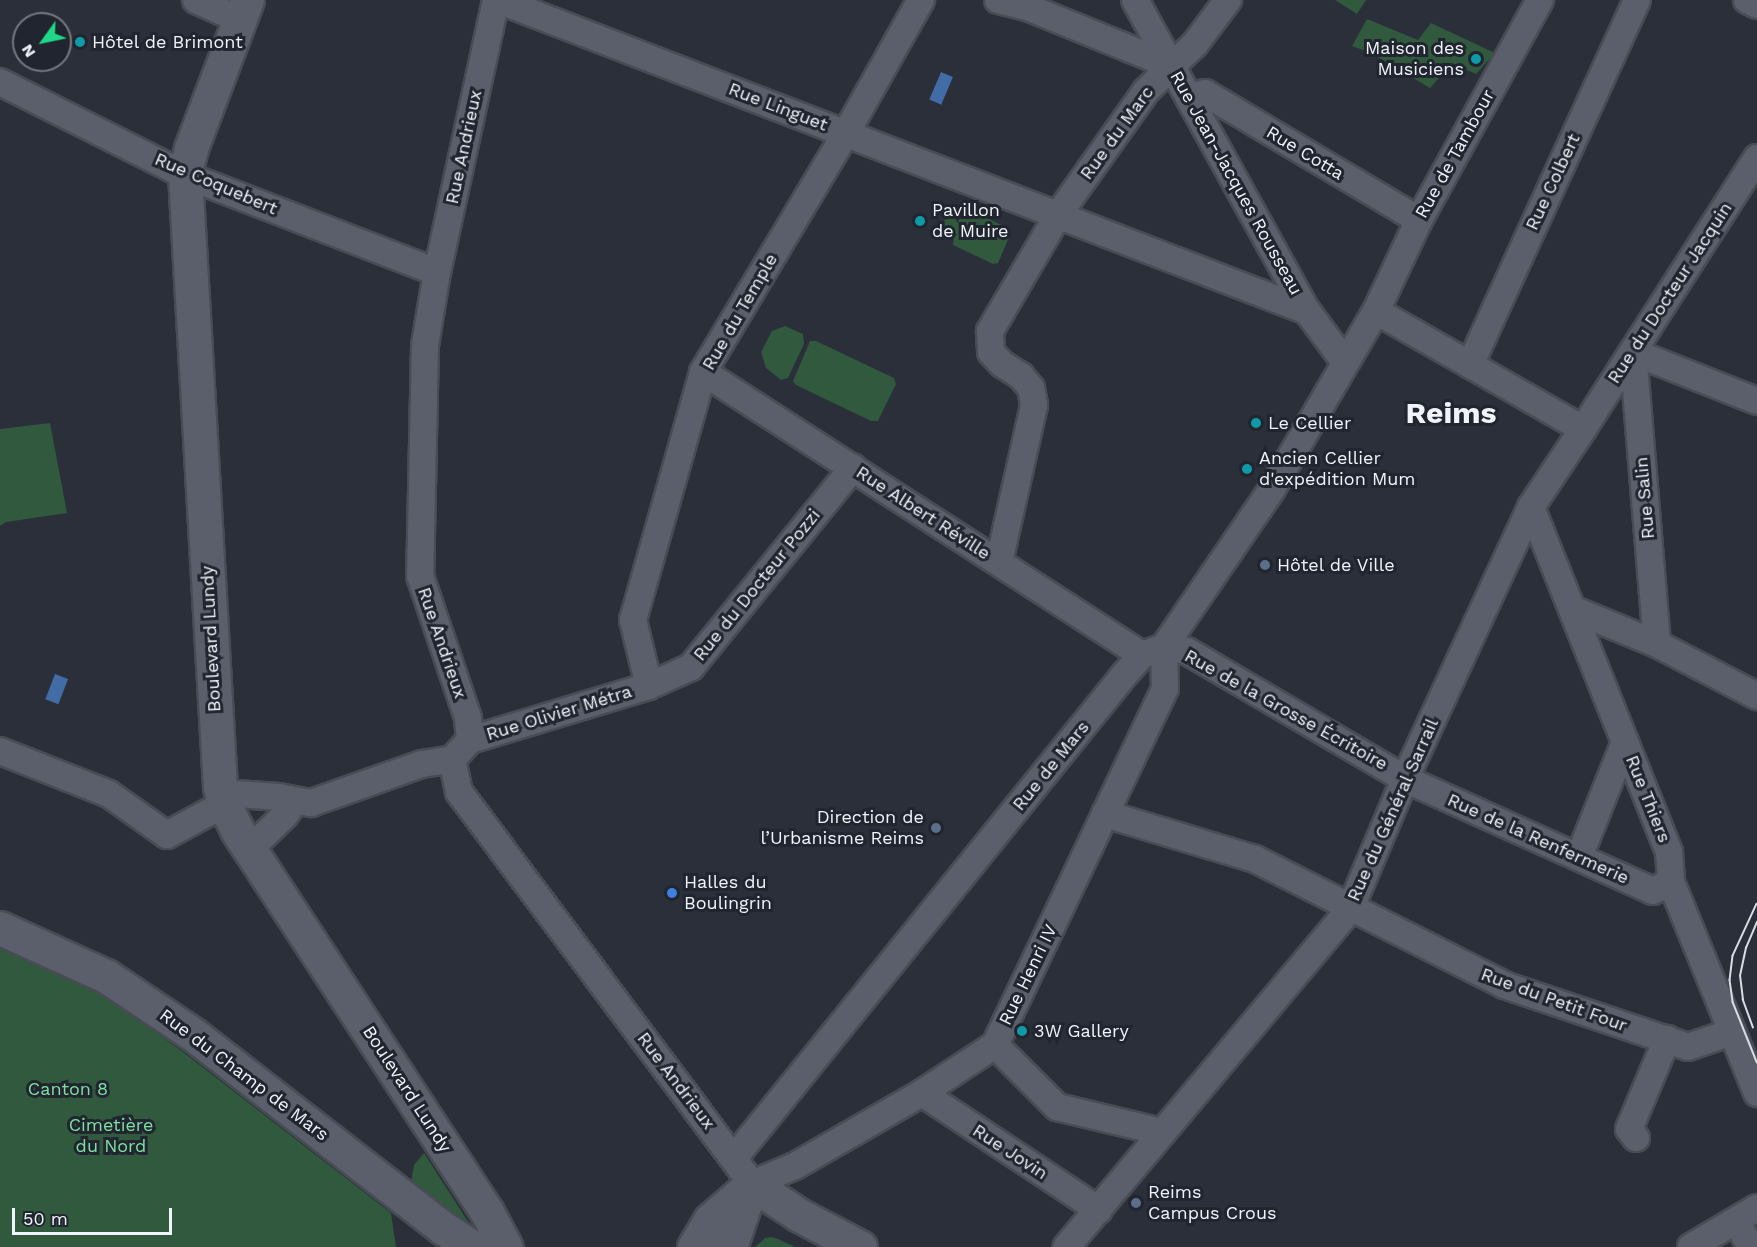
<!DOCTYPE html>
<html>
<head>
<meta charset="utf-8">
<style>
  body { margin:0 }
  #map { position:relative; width:1757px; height:1247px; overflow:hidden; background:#2a2f39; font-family:"Work Sans",sans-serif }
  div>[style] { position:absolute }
  .green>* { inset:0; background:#30593e }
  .water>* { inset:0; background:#416ca5; transform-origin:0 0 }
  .roads { filter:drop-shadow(2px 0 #484c54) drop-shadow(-2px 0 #484c54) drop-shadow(0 2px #484c54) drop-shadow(0 -2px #484c54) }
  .street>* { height:26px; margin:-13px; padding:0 13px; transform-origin:13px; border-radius:13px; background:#5a5f6b }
  .secondary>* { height:33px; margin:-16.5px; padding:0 16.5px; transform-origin:16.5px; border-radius:16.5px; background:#5a5f6b }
  .tram>* { height:1.5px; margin:-0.75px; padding:0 0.75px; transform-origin:0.75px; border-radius:0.75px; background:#d9dce3 }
  .dots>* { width:16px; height:16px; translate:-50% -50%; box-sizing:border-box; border:3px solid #21252f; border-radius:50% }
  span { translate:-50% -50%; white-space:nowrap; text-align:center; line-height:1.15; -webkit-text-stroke:6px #21252f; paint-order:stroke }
  .poi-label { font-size:18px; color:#f0f3fa }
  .left { translate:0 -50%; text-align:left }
  .right { translate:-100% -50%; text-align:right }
  .street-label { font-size:18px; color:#f0f3fa }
  .park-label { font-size:18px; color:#7ee19f }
  .town-label { font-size:30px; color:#f0f3fa; font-weight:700 }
  .north { position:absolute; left:12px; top:12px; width:60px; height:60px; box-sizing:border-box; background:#21252f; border:2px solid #747780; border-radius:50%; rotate:237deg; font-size:16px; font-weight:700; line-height:24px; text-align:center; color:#f0f3fa }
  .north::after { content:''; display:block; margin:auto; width:21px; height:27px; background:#1ed888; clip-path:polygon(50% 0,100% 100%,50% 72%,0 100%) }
  .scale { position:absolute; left:12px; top:1208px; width:160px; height:27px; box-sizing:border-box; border:3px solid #f0f3fa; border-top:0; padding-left:8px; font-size:18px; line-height:21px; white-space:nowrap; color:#f0f3fa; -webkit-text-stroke:4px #21252f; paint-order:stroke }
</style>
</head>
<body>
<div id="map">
  <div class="green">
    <i style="clip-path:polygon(1335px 0,1366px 0,1357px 14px)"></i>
    <i style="clip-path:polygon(1367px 19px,1418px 40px,1431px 23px,1495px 53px,1476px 74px,1452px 63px,1430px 88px,1371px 53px,1352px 46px)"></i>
    <i style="clip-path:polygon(966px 208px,1008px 228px,1010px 235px,998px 263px,993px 264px,953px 245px,954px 235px,944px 235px,944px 220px,963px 216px)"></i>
    <i style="clip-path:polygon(785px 326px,803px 334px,804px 344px,788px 378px,781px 380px,766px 368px,761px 352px,772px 331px)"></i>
    <i style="clip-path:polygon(810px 341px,816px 341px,894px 378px,896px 384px,878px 421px,871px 421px,796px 385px,793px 381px)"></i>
    <i style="clip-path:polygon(50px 423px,67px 513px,6px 522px,0 526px,0 429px)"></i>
    <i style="clip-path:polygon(0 947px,100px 992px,183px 1052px,391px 1213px,396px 1247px,0 1247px)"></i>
    <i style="clip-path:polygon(424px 1153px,469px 1223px,468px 1227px,411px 1182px,414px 1165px)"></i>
    <i style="clip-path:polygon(771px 1237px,778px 1239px,795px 1247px,755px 1247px,765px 1238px)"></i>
  </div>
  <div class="water">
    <i style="left:941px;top:72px;width:13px;height:30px;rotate:23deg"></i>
    <i style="left:55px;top:674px;width:14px;height:27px;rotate:21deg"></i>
  </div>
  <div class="roads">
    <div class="street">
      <i style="left:196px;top:0;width:48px;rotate:24.4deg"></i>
      <i style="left:496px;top:0;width:278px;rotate:102.2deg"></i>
      <i style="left:437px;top:272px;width:74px;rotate:99.3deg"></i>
      <i style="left:425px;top:345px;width:231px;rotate:91.2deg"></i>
      <i style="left:420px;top:576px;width:150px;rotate:71.3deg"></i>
      <i style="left:468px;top:718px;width:22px;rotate:85deg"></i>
      <i style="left:470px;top:740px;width:26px;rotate:133deg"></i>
      <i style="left:452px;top:759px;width:34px;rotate:78deg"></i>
      <i style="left:459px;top:792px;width:489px;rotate:53.2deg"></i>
      <i style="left:752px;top:1184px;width:47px;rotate:-22.7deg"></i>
      <i style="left:795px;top:1166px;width:146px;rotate:-29.9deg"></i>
      <i style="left:922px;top:1093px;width:87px;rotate:-33.3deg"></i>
      <i style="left:995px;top:1045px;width:395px;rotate:-64.5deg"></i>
      <i style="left:1165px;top:688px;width:41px;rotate:-91.4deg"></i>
      <i style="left:1164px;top:647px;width:23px;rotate:10deg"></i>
      <i style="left:1187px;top:651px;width:253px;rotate:30.4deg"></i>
      <i style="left:1405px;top:779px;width:272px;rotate:24.3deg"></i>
      <i style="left:1653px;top:891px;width:20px;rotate:-27deg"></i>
      <i style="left:498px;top:0;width:867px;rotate:21.03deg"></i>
      <i style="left:998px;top:0;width:30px;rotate:14deg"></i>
      <i style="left:1027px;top:7px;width:154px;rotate:22.1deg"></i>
      <i style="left:1135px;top:0;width:355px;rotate:61.1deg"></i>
      <i style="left:1307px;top:311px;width:62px;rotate:53.5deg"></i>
      <i style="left:1747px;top:0;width:11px;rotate:27deg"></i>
      <i style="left:0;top:82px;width:207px;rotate:26.7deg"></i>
      <i style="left:185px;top:175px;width:270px;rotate:21.1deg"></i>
      <i style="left:1189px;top:98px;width:17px;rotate:-17deg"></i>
      <i style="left:1205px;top:93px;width:249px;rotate:30.7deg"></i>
      <i style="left:1376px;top:311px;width:101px;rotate:-64.7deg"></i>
      <i style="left:1419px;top:220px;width:251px;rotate:-61.2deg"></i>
      <i style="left:1633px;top:352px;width:293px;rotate:85.3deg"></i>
      <i style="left:1633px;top:352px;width:133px;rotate:21.6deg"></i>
      <i style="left:1470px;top:365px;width:401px;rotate:-65.4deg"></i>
      <i style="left:703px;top:372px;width:522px;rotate:32.81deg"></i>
      <i style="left:1583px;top:429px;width:322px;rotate:-57.3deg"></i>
      <i style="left:1531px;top:507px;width:372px;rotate:68.2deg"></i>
      <i style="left:1669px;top:852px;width:30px;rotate:86deg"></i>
      <i style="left:1671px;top:882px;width:228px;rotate:67.8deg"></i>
      <i style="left:999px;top:562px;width:161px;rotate:-77.4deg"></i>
      <i style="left:1034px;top:405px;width:17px;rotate:-100deg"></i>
      <i style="left:1031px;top:388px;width:16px;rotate:-130deg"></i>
      <i style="left:1021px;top:376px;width:22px;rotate:-148deg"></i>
      <i style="left:1002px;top:364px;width:16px;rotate:-133deg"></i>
      <i style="left:991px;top:352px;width:21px;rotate:-93deg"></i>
      <i style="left:990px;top:331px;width:134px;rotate:-59.6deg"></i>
      <i style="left:1058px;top:215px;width:152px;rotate:-54.6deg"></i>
      <i style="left:1146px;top:91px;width:68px;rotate:-43.8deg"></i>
      <i style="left:1195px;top:44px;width:55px;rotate:-53.1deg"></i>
      <i style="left:1572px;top:609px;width:92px;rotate:22.4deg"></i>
      <i style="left:1657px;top:644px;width:113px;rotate:27.5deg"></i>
      <i style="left:649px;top:686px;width:68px;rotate:-103.6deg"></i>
      <i style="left:633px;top:620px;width:258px;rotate:-74.2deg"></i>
      <i style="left:703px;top:372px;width:279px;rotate:-59.1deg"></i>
      <i style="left:846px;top:133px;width:153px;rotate:-60.6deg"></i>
      <i style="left:470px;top:740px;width:187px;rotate:-16.8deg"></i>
      <i style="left:649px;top:686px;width:46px;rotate:-24.3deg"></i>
      <i style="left:691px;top:667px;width:257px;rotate:-50.9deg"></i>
      <i style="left:0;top:751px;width:117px;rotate:21.5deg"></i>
      <i style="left:109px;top:794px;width:71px;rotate:35.3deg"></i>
      <i style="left:167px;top:835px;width:65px;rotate:-28.5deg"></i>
      <i style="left:222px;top:793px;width:57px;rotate:4deg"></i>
      <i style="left:279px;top:797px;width:33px;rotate:11deg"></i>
      <i style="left:311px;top:803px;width:118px;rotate:-19.4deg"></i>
      <i style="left:422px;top:764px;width:30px;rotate:-9deg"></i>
      <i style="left:1105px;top:814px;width:157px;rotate:16.7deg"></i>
      <i style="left:1255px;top:859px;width:279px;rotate:26.8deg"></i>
      <i style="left:1504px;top:985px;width:194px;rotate:18.6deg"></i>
      <i style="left:1688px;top:1047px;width:46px;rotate:-18.8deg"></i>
      <i style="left:250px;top:849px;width:49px;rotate:-44.2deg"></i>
      <i style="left:285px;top:815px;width:16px;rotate:-55deg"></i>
      <i style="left:1579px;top:857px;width:124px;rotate:-68.2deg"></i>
      <i style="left:995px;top:1045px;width:88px;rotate:45deg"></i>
      <i style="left:1057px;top:1107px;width:108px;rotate:13.4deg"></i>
      <i style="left:922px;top:1093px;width:212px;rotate:33.5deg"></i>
      <i style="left:1636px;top:1138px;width:11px;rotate:-128deg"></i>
      <i style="left:1629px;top:1129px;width:98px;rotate:-67.1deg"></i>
      <i style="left:734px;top:1158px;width:622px;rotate:-51.07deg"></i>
      <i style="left:1125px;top:674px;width:25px;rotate:-48deg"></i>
      <i style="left:1142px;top:655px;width:23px;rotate:-20deg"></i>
      <i style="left:1164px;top:647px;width:191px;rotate:-55.6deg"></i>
      <i style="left:1272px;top:489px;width:206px;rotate:-59.7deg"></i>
      <i style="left:1376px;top:311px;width:238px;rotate:29.7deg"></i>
      <i style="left:1583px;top:429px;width:94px;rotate:123.7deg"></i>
      <i style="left:1531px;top:507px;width:300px;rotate:114.9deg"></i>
      <i style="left:1405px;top:779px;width:141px;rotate:112.9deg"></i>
      <i style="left:1350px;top:909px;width:441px;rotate:130deg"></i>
      <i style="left:1736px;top:1221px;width:30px;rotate:60deg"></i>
      <i style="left:1691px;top:1247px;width:77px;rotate:-30.6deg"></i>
    </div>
    <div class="secondary">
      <i style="left:247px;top:0;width:158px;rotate:110.7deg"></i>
      <i style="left:191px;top:148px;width:28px;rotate:103deg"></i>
      <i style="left:185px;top:175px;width:613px;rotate:86.73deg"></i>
      <i style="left:220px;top:787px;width:17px;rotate:77deg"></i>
      <i style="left:224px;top:804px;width:29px;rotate:63deg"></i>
      <i style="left:237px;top:830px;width:457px;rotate:56.8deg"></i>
      <i style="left:487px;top:1212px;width:40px;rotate:62deg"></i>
      <i style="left:0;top:928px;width:116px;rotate:24.4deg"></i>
      <i style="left:106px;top:976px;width:106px;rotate:33.8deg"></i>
      <i style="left:194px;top:1035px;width:315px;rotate:37.8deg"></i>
      <i style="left:443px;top:1228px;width:35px;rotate:33deg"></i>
      <i style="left:752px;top:1184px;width:56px;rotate:33.4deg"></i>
      <i style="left:799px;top:1215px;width:69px;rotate:27.7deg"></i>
      <i style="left:694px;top:1247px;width:31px;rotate:-59deg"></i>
      <i style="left:710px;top:1220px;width:55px;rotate:-40.6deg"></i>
      <i style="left:730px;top:1247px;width:65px;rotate:-71deg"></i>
    </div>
  </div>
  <div class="tram">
    <i style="left:1757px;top:904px;width:57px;rotate:114.8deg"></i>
    <i style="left:1733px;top:956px;width:24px;rotate:97deg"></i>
    <i style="left:1730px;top:980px;width:22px;rotate:82deg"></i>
    <i style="left:1733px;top:1002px;width:65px;rotate:68.2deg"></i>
    <i style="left:1753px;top:1028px;width:30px;rotate:-110deg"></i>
    <i style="left:1743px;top:1000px;width:24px;rotate:-97deg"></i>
    <i style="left:1740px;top:976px;width:29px;rotate:-78deg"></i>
    <i style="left:1746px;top:948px;width:28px;rotate:-67deg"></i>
  </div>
  <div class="dots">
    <i style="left:80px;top:42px;background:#0f9aa8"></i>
    <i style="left:1476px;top:59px;background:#0f9aa8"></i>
    <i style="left:920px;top:221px;background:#0f9aa8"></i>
    <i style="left:1256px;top:423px;background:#0f9aa8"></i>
    <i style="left:1247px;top:469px;background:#0f9aa8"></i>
    <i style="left:1265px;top:565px;background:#5c6f8a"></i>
    <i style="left:936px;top:828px;background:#5c6f8a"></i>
    <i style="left:672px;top:893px;background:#3f7fe0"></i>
    <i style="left:1022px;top:1031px;background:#0f9aa8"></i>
    <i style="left:1136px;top:1203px;background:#5c6f8a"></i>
  </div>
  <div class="poi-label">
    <span class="left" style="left:92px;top:42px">Hôtel de Brimont</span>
    <span class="right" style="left:1464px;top:59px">Maison des<br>Musiciens</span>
    <span class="left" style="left:932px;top:221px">Pavillon<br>de Muire</span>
    <span class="left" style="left:1268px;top:423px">Le Cellier</span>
    <span class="left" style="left:1259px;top:469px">Ancien Cellier<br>d'expédition Mum</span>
    <span class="left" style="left:1277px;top:565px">Hôtel de Ville</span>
    <span class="right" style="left:924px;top:828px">Direction de<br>l’Urbanisme Reims</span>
    <span class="left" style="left:684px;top:893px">Halles du<br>Boulingrin</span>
    <span class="left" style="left:1034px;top:1031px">3W Gallery</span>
    <span class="left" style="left:1148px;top:1203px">Reims<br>Campus Crous</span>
  </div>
  <div class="street-label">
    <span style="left:778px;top:107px;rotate:21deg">Rue Linguet</span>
    <span style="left:1117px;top:133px;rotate:-54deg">Rue du Marc</span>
    <span style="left:464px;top:147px;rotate:-78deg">Rue Andrieux</span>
    <span style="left:1305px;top:153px;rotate:31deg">Rue Cotta</span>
    <span style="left:1455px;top:154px;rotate:-61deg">Rue de Tambour</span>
    <span style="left:1553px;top:182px;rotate:-65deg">Rue Colbert</span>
    <span style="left:1236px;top:183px;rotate:61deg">Rue Jean-Jacques Rousseau</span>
    <span style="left:216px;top:184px;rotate:23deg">Rue Coquebert</span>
    <span style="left:1670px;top:293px;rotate:-57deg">Rue du Docteur Jacquin</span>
    <span style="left:740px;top:312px;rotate:-60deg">Rue du Temple</span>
    <span style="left:1645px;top:498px;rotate:-95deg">Rue Salin</span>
    <span style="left:923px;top:513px;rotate:33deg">Rue Albert Réville</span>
    <span style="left:757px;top:585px;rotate:-51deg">Rue du Docteur Pozzi</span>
    <span style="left:211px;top:639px;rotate:-93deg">Boulevard Lundy</span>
    <span style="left:442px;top:643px;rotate:71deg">Rue Andrieux</span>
    <span style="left:1286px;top:710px;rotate:29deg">Rue de la Grosse Écritoire</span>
    <span style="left:559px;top:713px;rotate:-17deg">Rue Olivier Métra</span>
    <span style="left:1051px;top:766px;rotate:-51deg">Rue de Mars</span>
    <span style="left:1648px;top:799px;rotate:68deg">Rue Thiers</span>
    <span style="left:1393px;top:810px;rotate:-66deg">Rue du Général Sarrail</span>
    <span style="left:1538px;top:839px;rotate:24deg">Rue de la Renfermerie</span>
    <span style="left:1028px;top:975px;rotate:-64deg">Rue Henri IV</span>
    <span style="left:1554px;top:1000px;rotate:20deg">Rue du Petit Four</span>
    <span style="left:244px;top:1075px;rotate:37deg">Rue du Champ de Mars</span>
    <span style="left:676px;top:1081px;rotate:53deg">Rue Andrieux</span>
    <span style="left:407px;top:1089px;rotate:57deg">Boulevard Lundy</span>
    <span style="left:1010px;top:1152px;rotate:33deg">Rue Jovin</span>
  </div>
  <div class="park-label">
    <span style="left:68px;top:1089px">Canton 8</span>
    <span style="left:111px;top:1136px">Cimetière<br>du Nord</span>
  </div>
  <div class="town-label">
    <span style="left:1451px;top:413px">Reims</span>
  </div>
  <div class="north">N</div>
  <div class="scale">50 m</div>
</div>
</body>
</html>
